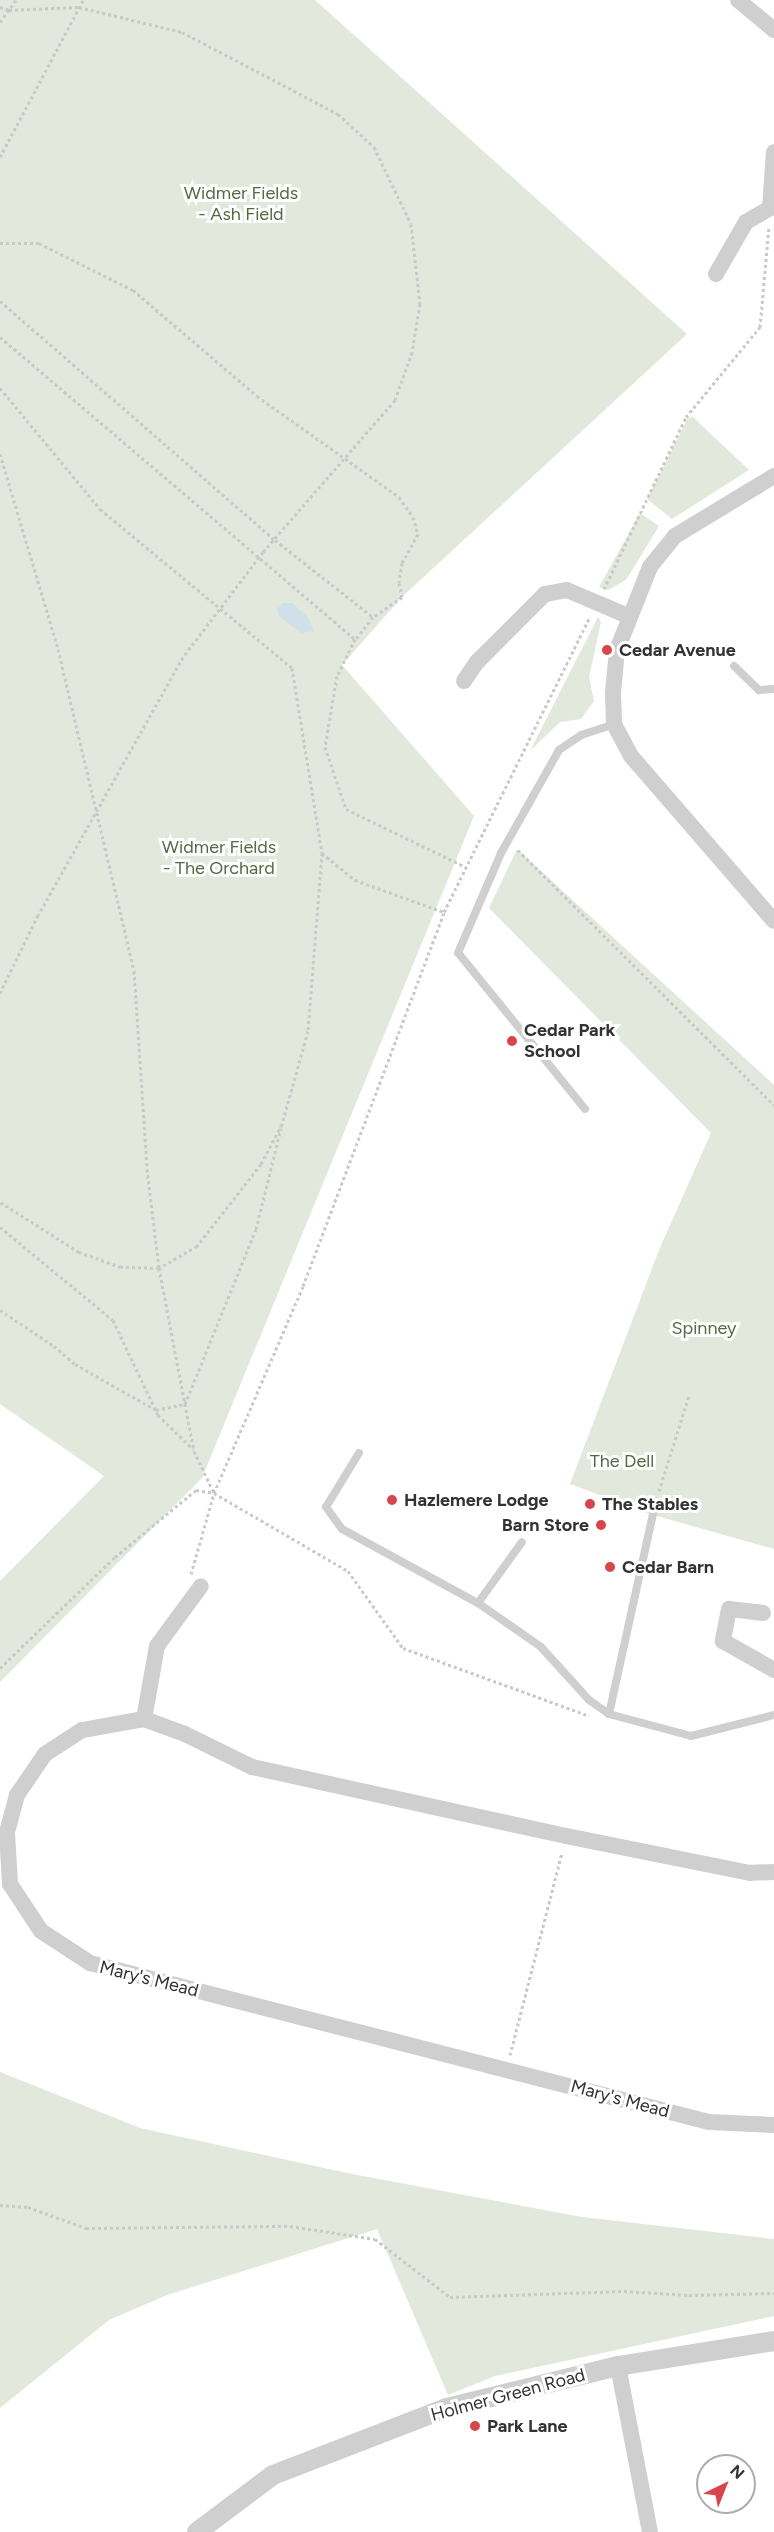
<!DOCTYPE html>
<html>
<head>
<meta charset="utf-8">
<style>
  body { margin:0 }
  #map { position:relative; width:774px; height:2532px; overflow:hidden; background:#fff; font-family:Figtree,sans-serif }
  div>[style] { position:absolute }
  .green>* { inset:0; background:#e2e8dc }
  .water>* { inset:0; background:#d0e0eb }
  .path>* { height:3px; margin-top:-1.5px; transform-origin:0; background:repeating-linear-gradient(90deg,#c9c9c9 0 3px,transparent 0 6px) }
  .service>* { height:8px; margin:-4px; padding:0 4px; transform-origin:4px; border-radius:4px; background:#cfcfcf }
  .minor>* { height:16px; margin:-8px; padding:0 8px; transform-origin:8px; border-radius:8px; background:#cfcfcf }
  .tertiary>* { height:20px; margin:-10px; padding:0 10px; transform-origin:10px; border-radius:10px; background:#cfcfcf }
  .dots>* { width:16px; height:16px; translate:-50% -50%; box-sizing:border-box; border:3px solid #fff; border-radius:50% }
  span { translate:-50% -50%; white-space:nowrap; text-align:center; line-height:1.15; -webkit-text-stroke:6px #fff; paint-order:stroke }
  .park-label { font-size:18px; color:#546b42 }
  .poi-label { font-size:18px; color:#323232; font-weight:700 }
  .left { translate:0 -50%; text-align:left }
  .right { translate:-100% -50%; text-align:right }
  .street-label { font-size:18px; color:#323232 }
  .north { position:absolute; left:696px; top:2454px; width:60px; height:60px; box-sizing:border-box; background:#fff; border:2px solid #adadad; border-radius:50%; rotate:43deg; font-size:16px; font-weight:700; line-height:24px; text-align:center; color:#323232 }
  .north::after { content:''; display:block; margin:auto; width:21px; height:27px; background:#d7464d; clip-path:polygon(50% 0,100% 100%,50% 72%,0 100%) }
</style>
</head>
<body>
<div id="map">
  <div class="green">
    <i style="clip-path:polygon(0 0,315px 0,687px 334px,402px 597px,342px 665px,474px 816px,202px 1478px,0 1682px,0 1581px,104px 1476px,0 1404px)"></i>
    <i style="clip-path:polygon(693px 417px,749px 470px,672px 519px,647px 499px,688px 418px)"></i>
    <i style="clip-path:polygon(640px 513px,659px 526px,626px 580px,608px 590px,599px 587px)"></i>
    <i style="clip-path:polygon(598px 617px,601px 622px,589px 677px,594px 701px,581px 719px,560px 722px,530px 751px)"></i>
    <i style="clip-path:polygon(517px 849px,774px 1085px,774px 1549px,650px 1514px,570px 1484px,659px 1250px,711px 1133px,489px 908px)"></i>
    <i style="clip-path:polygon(0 2072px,140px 2128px,352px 2174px,582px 2217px,774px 2239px,774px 2316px,495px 2376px,448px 2395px,377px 2229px,167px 2295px,109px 2320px,0 2408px)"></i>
  </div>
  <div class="water">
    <i style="clip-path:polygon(282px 603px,292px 603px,308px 617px,314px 631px,301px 633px,279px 616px,277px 609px)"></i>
  </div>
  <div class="path">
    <i style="left:0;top:7px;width:9px;rotate:18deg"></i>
    <i style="left:9px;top:10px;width:70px;rotate:-2.5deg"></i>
    <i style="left:79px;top:7px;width:106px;rotate:13.6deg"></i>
    <i style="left:182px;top:32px;width:176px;rotate:27.7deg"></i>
    <i style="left:338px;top:114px;width:49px;rotate:42.5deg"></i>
    <i style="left:374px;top:147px;width:85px;rotate:64.3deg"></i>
    <i style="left:411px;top:224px;width:81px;rotate:83.6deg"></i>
    <i style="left:420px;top:304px;width:49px;rotate:99.5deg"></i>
    <i style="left:412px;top:352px;width:51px;rotate:109.5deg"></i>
    <i style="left:395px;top:400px;width:201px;rotate:131deg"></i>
    <i style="left:263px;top:552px;width:132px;rotate:127.3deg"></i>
    <i style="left:183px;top:657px;width:296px;rotate:119.3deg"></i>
    <i style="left:38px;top:915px;width:87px;rotate:116deg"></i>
    <i style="left:0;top:22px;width:27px;rotate:-54deg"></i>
    <i style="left:0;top:157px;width:178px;rotate:-62.1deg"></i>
    <i style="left:0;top:243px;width:39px"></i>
    <i style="left:39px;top:243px;width:105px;rotate:26.6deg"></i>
    <i style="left:133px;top:290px;width:163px;rotate:40.5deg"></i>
    <i style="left:257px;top:396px;width:174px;rotate:35.4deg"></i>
    <i style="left:399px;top:497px;width:24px;rotate:55deg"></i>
    <i style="left:413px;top:517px;width:18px;rotate:74deg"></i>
    <i style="left:418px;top:534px;width:33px;rotate:119deg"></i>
    <i style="left:402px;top:563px;width:20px;rotate:99deg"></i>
    <i style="left:399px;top:583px;width:14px;rotate:78deg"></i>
    <i style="left:402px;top:597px;width:35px;rotate:145deg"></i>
    <i style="left:0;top:301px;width:364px;rotate:41deg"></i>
    <i style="left:275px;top:540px;width:125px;rotate:38.2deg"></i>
    <i style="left:373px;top:617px;width:28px;rotate:128deg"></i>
    <i style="left:0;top:337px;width:466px;rotate:40.4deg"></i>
    <i style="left:355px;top:639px;width:41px;rotate:115.9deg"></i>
    <i style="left:337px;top:676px;width:72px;rotate:99.6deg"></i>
    <i style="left:325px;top:747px;width:65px;rotate:71.3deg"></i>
    <i style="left:346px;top:809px;width:133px;rotate:25.8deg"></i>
    <i style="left:0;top:388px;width:157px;rotate:50.4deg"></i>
    <i style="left:100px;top:509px;width:249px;rotate:39.6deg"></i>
    <i style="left:292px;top:668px;width:187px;rotate:80.8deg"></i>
    <i style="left:322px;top:853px;width:43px;rotate:39.3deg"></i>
    <i style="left:355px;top:880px;width:95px;rotate:19.8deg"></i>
    <i style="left:0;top:454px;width:203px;rotate:73.4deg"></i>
    <i style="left:58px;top:649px;width:331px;rotate:76.7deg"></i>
    <i style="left:134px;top:971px;width:198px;rotate:86.2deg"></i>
    <i style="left:147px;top:1169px;width:100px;rotate:83.1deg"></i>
    <i style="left:159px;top:1268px;width:38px;rotate:-178deg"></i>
    <i style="left:121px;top:1267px;width:45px;rotate:-160.3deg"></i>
    <i style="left:79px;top:1252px;width:93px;rotate:-147.7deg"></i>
    <i style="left:604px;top:589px;width:191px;rotate:-64.5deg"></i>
    <i style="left:686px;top:417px;width:117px;rotate:-50.6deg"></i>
    <i style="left:760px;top:327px;width:100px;rotate:-84.9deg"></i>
    <i style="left:518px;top:850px;width:361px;rotate:44.9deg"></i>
    <i style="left:322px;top:853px;width:179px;rotate:94.5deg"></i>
    <i style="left:308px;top:1031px;width:97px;rotate:105.6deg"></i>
    <i style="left:282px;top:1124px;width:45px;rotate:117.7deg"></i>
    <i style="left:261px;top:1164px;width:104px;rotate:128deg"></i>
    <i style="left:197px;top:1246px;width:44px;rotate:149.9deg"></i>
    <i style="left:159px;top:1268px;width:186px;rotate:79.2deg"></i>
    <i style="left:194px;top:1451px;width:47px;rotate:64.5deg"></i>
    <i style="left:214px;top:1493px;width:155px;rotate:30.2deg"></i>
    <i style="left:348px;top:1571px;width:95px;rotate:54.5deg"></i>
    <i style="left:403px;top:1648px;width:196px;rotate:20deg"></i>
    <i style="left:0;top:1227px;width:146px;rotate:39.5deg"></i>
    <i style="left:113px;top:1320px;width:105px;rotate:64.7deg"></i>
    <i style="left:158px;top:1415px;width:49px;rotate:44.2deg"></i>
    <i style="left:0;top:1310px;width:65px;rotate:33.7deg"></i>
    <i style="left:54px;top:1346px;width:28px;rotate:41deg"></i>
    <i style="left:75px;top:1364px;width:93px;rotate:29.6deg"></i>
    <i style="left:156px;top:1410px;width:30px;rotate:-12deg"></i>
    <i style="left:185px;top:1404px;width:189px;rotate:-67.9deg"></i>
    <i style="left:256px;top:1229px;width:104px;rotate:-76.1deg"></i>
    <i style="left:659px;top:1491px;width:101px;rotate:-72.6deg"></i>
    <i style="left:191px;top:1574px;width:84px;rotate:-74.1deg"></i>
    <i style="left:0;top:1668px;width:160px;rotate:-44deg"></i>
    <i style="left:115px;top:1557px;width:105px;rotate:-39.6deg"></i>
    <i style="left:196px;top:1490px;width:18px;rotate:9deg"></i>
    <i style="left:214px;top:1493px;width:225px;rotate:-66.7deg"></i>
    <i style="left:303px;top:1286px;width:400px;rotate:-69.3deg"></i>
    <i style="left:444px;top:912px;width:329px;rotate:-63.7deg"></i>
    <i style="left:510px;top:2055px;width:209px;rotate:-75.6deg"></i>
    <i style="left:0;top:2205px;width:28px;rotate:4deg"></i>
    <i style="left:28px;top:2207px;width:62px;rotate:19.9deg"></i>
    <i style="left:86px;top:2228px;width:204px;rotate:-0.6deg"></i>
    <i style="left:290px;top:2226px;width:86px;rotate:8.7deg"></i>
    <i style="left:375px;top:2239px;width:95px;rotate:37.7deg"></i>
    <i style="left:450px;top:2297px;width:174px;rotate:-2deg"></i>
    <i style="left:624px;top:2291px;width:65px;rotate:3.5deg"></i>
    <i style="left:689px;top:2295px;width:85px;rotate:-1.3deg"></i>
  </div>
  <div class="service">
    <i style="left:734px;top:666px;width:35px;rotate:44deg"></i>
    <i style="left:759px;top:690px;width:15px;rotate:-4deg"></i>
    <i style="left:585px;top:1109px;width:201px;rotate:-129.1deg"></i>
    <i style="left:458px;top:953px;width:109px;rotate:-66.7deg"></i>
    <i style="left:501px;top:853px;width:118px;rotate:-60.6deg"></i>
    <i style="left:559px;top:750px;width:27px;rotate:-34deg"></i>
    <i style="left:581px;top:735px;width:35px;rotate:-18deg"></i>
    <i style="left:359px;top:1453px;width:63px;rotate:121.4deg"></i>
    <i style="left:326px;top:1507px;width:27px;rotate:54deg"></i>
    <i style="left:342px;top:1529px;width:155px;rotate:28.6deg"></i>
    <i style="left:478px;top:1603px;width:77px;rotate:34.9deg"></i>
    <i style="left:541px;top:1647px;width:72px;rotate:47.8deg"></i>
    <i style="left:589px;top:1700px;width:24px;rotate:35deg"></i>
    <i style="left:609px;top:1714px;width:85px;rotate:15deg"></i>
    <i style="left:691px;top:1736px;width:86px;rotate:-14.2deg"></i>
    <i style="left:478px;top:1603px;width:75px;rotate:-54.2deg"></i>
    <i style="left:609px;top:1714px;width:218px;rotate:-77.6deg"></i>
  </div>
  <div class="minor">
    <i style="left:738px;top:0;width:47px;rotate:39.8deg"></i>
    <i style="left:716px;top:274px;width:60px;rotate:-60deg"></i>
    <i style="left:746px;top:222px;width:28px;rotate:-30deg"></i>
    <i style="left:770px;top:208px;width:56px;rotate:-85.9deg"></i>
    <i style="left:774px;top:476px;width:116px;rotate:148.8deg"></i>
    <i style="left:675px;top:536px;width:40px;rotate:129deg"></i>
    <i style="left:650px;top:567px;width:89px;rotate:111.7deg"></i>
    <i style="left:617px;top:650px;width:43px;rotate:95.3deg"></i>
    <i style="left:613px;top:693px;width:31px;rotate:88deg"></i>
    <i style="left:614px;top:724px;width:36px;rotate:62deg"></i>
    <i style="left:631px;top:756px;width:218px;rotate:49.1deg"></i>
    <i style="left:464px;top:681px;width:23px;rotate:-56deg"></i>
    <i style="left:477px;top:662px;width:96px;rotate:-45deg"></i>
    <i style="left:545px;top:594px;width:22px;rotate:-10deg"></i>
    <i style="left:567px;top:590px;width:66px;rotate:23.1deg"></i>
    <i style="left:763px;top:1613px;width:34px;rotate:-173deg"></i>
    <i style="left:729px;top:1609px;width:33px;rotate:101deg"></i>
    <i style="left:723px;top:1641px;width:59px;rotate:29.6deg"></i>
    <i style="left:144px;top:1719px;width:74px;rotate:-79.9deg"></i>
    <i style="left:157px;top:1646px;width:74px;rotate:-53.7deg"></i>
    <i style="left:774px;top:1872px;width:24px;rotate:178deg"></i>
    <i style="left:750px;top:1873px;width:188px;rotate:-168.6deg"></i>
    <i style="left:566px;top:1836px;width:321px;rotate:-167.6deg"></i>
    <i style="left:252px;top:1767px;width:75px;rotate:-153.8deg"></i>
    <i style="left:185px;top:1734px;width:44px;rotate:-159.9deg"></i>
    <i style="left:144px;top:1719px;width:63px;rotate:169.9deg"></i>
    <i style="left:82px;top:1730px;width:44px;rotate:147deg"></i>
    <i style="left:45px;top:1754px;width:50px;rotate:124.3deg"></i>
    <i style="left:17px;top:1795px;width:39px;rotate:105deg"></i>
    <i style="left:7px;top:1833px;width:51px;rotate:86.6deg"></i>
    <i style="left:10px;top:1884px;width:56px;rotate:56.6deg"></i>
    <i style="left:41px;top:1931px;width:59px;rotate:33.1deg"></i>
    <i style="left:90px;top:1963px;width:639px;rotate:14.41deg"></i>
    <i style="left:709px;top:2122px;width:65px;rotate:2.6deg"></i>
    <i style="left:618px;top:2366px;width:169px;rotate:79.1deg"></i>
  </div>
  <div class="tertiary">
    <i style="left:197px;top:2532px;width:95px;rotate:-36.9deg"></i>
    <i style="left:273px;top:2475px;width:186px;rotate:-21.1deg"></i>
    <i style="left:447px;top:2408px;width:176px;rotate:-13.8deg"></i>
    <i style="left:618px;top:2366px;width:158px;rotate:-9.1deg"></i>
  </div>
  <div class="dots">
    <i style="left:607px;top:650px;background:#d7464d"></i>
    <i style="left:512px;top:1041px;background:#d7464d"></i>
    <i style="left:392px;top:1500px;background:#d7464d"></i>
    <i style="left:590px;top:1504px;background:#d7464d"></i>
    <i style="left:601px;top:1525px;background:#d7464d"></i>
    <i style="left:610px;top:1567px;background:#d7464d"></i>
    <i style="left:475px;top:2426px;background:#d7464d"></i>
  </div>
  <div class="park-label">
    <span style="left:241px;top:204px">Widmer Fields<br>- Ash Field</span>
    <span style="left:219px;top:858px">Widmer Fields<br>- The Orchard</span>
    <span style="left:704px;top:1328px">Spinney</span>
    <span style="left:622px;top:1461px">The Dell</span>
  </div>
  <div class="poi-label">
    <span class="left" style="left:619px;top:650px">Cedar Avenue</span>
    <span class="left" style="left:524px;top:1041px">Cedar Park<br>School</span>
    <span class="left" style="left:404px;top:1500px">Hazlemere Lodge</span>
    <span class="left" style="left:602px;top:1504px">The Stables</span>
    <span class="right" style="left:589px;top:1525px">Barn Store</span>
    <span class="left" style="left:622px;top:1567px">Cedar Barn</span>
    <span class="left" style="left:487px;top:2426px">Park Lane</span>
  </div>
  <div class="street-label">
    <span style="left:149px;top:1979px;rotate:14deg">Mary's Mead</span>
    <span style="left:620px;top:2099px;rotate:15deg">Mary's Mead</span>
    <span style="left:508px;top:2395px;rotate:-15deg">Holmer Green Road</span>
  </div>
  <div class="north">N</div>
</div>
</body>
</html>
